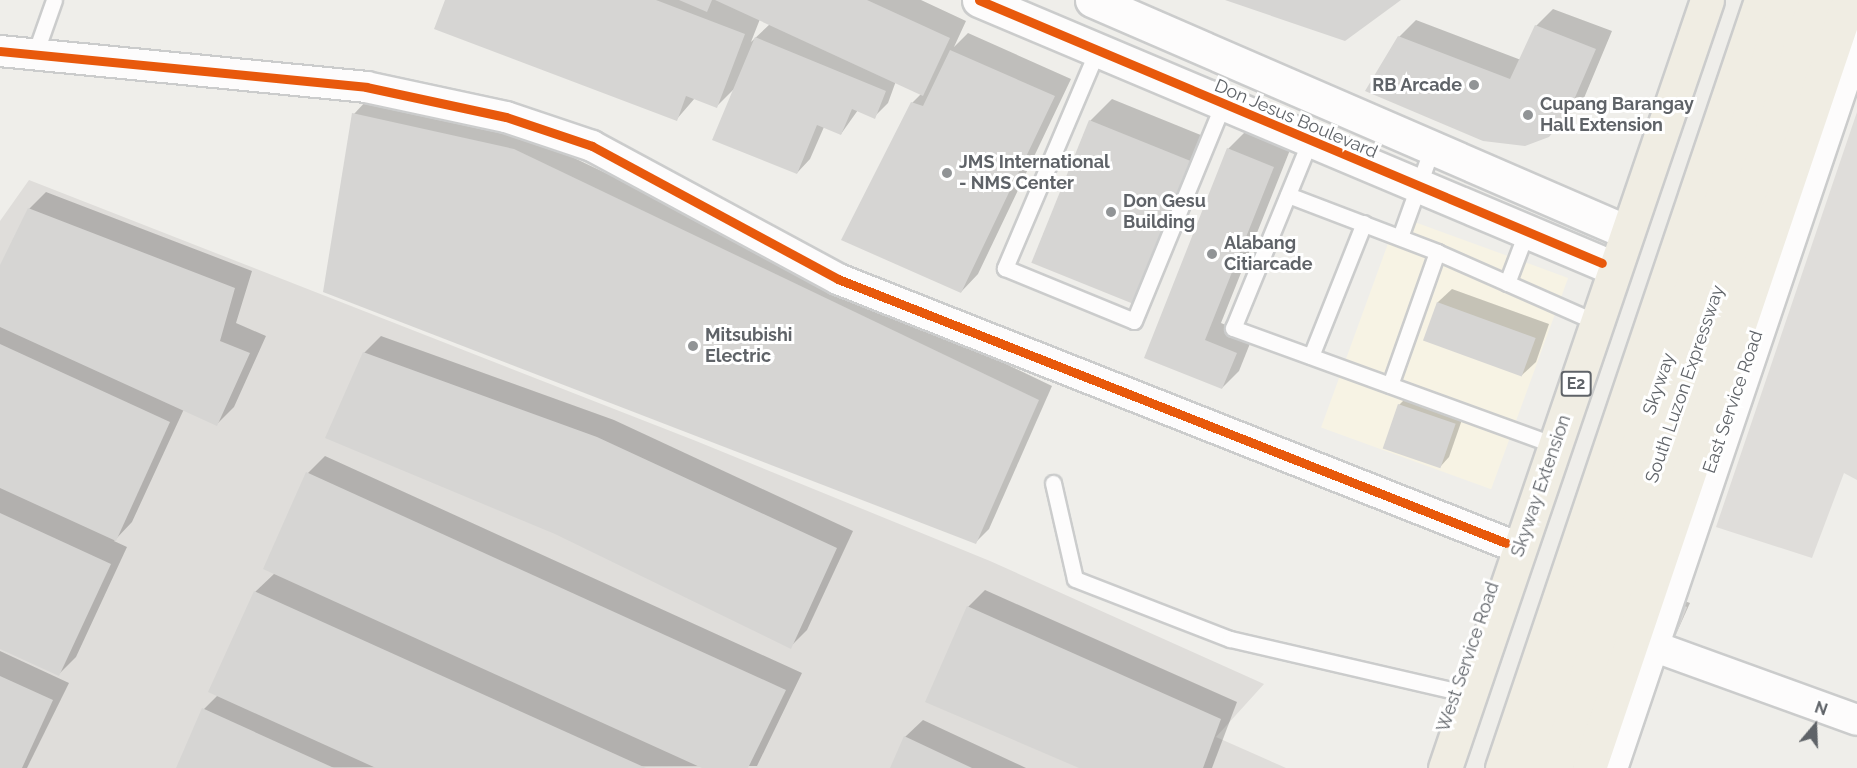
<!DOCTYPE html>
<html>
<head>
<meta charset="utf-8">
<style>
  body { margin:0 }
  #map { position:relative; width:1857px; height:768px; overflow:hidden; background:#efeeea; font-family:Raleway,sans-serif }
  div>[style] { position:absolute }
  .commercial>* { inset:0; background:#f7f3e4; transform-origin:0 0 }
  .industrial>* { inset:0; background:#dfddda }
  .shadow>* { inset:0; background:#0003 }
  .building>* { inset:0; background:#d6d5d3; transform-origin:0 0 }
  .roads { filter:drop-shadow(2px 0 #cbcccc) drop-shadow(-2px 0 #cbcccc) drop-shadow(0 2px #cbcccc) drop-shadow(0 -2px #cbcccc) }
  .service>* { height:15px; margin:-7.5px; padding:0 7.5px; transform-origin:7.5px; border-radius:7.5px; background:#fdfcfc }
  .minor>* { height:30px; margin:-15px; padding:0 15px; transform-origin:15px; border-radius:15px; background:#fdfcfc }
  .tertiary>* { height:33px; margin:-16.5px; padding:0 16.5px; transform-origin:16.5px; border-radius:16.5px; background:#fdfcfc }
  .secondary>* { height:33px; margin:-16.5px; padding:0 16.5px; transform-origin:16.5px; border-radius:16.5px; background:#fdfcfc }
  .motorway>* { height:33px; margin:-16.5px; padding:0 16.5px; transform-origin:16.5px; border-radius:16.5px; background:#f0ede3 }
  .cycleway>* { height:9px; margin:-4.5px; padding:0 4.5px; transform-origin:4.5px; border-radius:4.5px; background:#e8590c }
  .dots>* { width:16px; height:16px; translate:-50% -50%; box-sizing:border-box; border:3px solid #fff; border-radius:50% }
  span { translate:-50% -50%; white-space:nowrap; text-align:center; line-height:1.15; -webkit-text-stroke:6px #fff; paint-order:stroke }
  .shield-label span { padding:2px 4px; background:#fff; border:2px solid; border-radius:4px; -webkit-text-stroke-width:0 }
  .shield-label { font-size:16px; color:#5f6368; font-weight:700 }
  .poi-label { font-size:18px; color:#5f6368; font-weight:700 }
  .right { translate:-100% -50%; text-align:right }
  .left { translate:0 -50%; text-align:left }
  .street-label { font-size:18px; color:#5f6368 }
  .north { position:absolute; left:1785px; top:696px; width:60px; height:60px; -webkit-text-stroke:4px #fff; paint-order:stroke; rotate:19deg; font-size:16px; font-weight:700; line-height:24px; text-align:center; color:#5f6368 }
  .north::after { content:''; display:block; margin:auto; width:21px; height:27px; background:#5f6368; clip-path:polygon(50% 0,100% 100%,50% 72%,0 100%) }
</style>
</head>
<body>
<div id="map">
  <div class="commercial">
    <i style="left:1398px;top:216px;width:181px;height:225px;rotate:20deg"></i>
  </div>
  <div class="industrial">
    <i style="clip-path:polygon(1857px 112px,1857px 480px,1844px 473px,1812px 558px,1716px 527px)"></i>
    <i style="clip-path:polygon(29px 180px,696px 441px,990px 561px,1264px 684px,1216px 737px,1286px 768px,0 768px,0 221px)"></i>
  </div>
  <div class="shadow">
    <i style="clip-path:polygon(evenodd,446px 0,921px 0,966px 21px,954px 47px,968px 33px,1071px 79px,978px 274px,961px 292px,912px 103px,922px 93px,896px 81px,888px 103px,874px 117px,858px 110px,841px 134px,824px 127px,810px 159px,797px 173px,735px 88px,717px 106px,695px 98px,676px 120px,446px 0,760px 19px,770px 24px,751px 42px,760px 19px)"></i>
    <i style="clip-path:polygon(1228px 0,1399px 0,1345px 40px)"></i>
    <i style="clip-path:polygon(1553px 9px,1612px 31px,1584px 98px,1548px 136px,1399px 37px,1416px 20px,1521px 60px,1536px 26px)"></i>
    <i style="clip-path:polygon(1112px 99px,1213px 140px,1157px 279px,1090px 121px)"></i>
    <i style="clip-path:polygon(367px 100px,528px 136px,1052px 386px,989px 529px,976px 542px,354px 114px)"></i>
    <i style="clip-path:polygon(1245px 132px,1290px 150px,1221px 323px,1253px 336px,1239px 371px,1222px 388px,1146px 357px,1228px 149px)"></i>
    <i style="clip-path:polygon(46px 192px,252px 271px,236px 323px,266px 336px,234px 407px,217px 424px,184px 409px,132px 522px,114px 541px,127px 547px,76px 657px,59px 674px,0 648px,0 268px,29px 209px)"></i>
    <i style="clip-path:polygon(1452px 289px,1549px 324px,1536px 362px,1522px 375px,1425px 340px,1438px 302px)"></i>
    <i style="clip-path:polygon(381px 336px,614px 420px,853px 531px,807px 630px,790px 647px,364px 353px)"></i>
    <i style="clip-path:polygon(1409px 395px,1464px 414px,1449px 457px,1440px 467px,1399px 405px)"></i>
    <i style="clip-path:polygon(325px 456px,802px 673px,757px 766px,178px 768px,204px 709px,218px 695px,255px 592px,275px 573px,308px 473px)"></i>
    <i style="clip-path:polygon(985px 590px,1237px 702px,1212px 768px,1083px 768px,968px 607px)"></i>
    <i style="clip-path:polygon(1682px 600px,1690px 603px,1676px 634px)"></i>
    <i style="clip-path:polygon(0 651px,69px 683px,27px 768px,0 768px)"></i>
    <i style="clip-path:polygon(923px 720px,1026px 768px,891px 768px,905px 737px)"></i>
  </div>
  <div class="building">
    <i style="clip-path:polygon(445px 0,656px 0,745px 34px,717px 108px,686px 96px,677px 121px,434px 29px)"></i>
    <i style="clip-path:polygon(679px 0,712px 0,707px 12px)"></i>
    <i style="clip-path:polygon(715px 0,867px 0,950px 38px,923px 96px)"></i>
    <i style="clip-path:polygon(1225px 0,1401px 0,1345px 41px)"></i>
    <i style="clip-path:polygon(1535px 25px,1596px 49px,1567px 116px,1549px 137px,1525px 146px,1483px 141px,1365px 91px,1398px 36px,1510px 79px)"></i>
    <i style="clip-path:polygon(755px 37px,886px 91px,875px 119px,852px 109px,841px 135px,817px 125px,797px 174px,712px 140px)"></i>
    <i style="clip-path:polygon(950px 50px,1055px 96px,961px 293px,841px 240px,911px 102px,923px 106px)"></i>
    <i style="clip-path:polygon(352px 113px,514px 149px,1039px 400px,976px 544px,323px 292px)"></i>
    <i style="left:1089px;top:120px;width:111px;height:154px;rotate:22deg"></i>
    <i style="clip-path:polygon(1227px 148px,1274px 167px,1205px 340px,1237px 353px,1222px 389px,1144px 358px)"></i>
    <i style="clip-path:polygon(28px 208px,235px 288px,220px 341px,250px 353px,217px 426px,0 327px,0 265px)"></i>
    <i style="left:1437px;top:302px;width:105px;height:41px;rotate:20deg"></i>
    <i style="clip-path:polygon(0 344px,170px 422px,116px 541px,0 488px)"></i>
    <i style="clip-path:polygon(363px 352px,597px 437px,837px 548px,791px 649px,555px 534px,325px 438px)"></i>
    <i style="left:1398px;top:404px;width:61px;height:47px;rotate:19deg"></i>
    <i style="clip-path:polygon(306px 472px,786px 690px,748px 768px,702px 768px,263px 569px)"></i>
    <i style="clip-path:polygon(0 513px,111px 564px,59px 676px,0 649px)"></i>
    <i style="clip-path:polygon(254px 591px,646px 768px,376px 768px,208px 692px)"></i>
    <i style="left:1677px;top:603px;width:11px;height:31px;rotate:22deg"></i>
    <i style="clip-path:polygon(967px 606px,1221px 719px,1203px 768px,1079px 768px,925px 702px)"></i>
    <i style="clip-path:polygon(0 676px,53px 700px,22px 768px,0 768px)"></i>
    <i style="clip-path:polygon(202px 708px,334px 768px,176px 768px)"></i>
    <i style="clip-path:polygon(904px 736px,972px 768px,890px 768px)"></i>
  </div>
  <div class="roads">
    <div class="service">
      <i style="left:1097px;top:51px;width:236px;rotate:113deg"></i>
      <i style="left:1005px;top:268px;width:139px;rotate:22.3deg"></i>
      <i style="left:1134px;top:321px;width:232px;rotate:-67.7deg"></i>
      <i style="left:35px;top:54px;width:57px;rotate:-70.6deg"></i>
      <i style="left:1309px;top:143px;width:200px;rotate:112.3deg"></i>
      <i style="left:1233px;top:328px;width:327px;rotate:20deg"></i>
      <i style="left:1288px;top:195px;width:160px;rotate:20.9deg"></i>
      <i style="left:1400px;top:237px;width:95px;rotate:-70.2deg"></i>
      <i style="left:1507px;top:283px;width:53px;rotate:-69.2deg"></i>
      <i style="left:1311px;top:356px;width:143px;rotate:-68.3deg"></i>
      <i style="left:1390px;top:385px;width:141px;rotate:-70.5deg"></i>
      <i style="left:1437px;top:252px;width:158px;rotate:23.8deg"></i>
      <i style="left:1053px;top:483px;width:98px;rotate:77.1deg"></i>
      <i style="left:1075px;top:579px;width:166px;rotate:21.2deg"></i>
      <i style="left:1230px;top:639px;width:232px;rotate:13deg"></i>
    </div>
    <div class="minor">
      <i style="left:0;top:51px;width:368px;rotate:5.6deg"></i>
      <i style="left:366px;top:87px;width:143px;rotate:12.1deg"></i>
      <i style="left:506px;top:117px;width:91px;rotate:18.6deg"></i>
      <i style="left:592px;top:146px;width:280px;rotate:28.4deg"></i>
      <i style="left:838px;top:279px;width:718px;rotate:21.56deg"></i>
      <i style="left:1650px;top:645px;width:220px;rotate:19.9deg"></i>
    </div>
    <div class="tertiary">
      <i style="left:979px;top:0;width:676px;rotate:22.89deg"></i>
      <i style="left:1092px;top:0;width:570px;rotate:23.46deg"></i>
    </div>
    <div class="secondary">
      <i style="left:1610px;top:768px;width:773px;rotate:-71.35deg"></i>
    </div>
    <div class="motorway">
      <i style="left:1445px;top:768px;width:811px;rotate:-71.16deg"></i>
      <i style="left:1502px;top:768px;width:810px;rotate:-71.36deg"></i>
      <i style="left:1529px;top:768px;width:810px;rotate:-71.36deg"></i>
      <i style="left:1555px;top:768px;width:811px;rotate:-71.23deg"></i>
      <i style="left:1589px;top:768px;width:811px;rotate:-71.3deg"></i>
    </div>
  </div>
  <div class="cycleway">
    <i style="left:979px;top:0;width:676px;rotate:22.89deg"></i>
    <i style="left:0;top:51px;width:368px;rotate:5.6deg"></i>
    <i style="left:366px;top:87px;width:143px;rotate:12.1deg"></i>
    <i style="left:506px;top:117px;width:91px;rotate:18.6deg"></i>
    <i style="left:592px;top:146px;width:280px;rotate:28.4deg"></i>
    <i style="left:838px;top:279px;width:718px;rotate:21.56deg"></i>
  </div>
  <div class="dots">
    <i style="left:1474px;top:85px;background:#919496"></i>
    <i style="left:1528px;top:115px;background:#919496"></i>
    <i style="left:947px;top:173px;background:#919496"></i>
    <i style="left:1111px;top:212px;background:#919496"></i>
    <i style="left:1212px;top:254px;background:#919496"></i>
    <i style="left:693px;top:346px;background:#919496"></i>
  </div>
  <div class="shield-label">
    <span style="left:1576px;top:384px">E2</span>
  </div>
  <div class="poi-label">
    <span class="right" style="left:1462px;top:85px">RB Arcade</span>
    <span class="left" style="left:1540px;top:115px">Cupang Barangay<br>Hall Extension</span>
    <span class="left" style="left:959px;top:173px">JMS International<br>- NMS Center</span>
    <span class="left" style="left:1123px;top:212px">Don Gesu<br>Building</span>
    <span class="left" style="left:1224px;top:254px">Alabang<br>Citiarcade</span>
    <span class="left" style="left:705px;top:346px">Mitsubishi<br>Electric</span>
  </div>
  <div class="street-label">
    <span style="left:1296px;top:119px;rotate:23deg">Don Jesus Boulevard</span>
    <span style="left:1659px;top:384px;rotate:-71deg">Skyway</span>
    <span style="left:1685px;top:384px;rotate:-71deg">South Luzon Expressway</span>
    <span style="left:1733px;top:402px;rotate:-71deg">East Service Road</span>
    <span style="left:1541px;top:486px;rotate:-71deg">Skyway Extension</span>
    <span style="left:1468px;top:657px;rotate:-71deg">West Service Road</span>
  </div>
  <div class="north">N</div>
</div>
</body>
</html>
